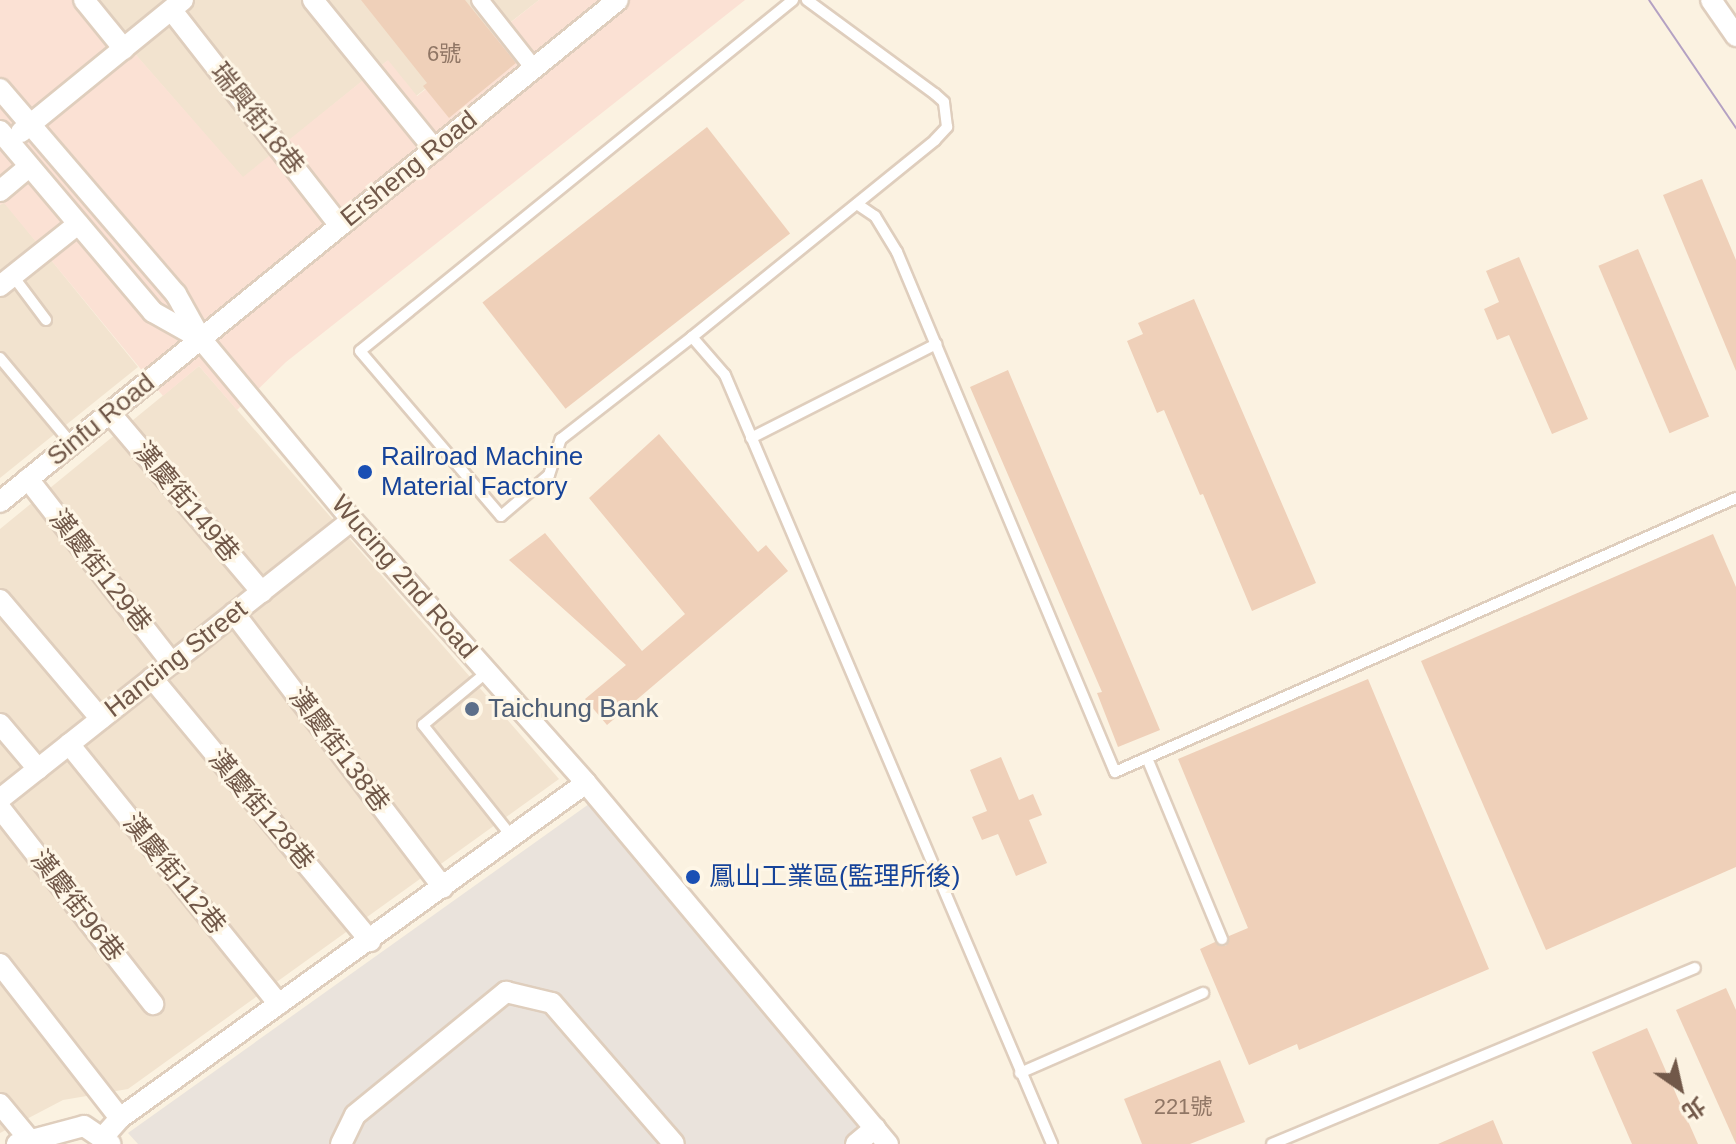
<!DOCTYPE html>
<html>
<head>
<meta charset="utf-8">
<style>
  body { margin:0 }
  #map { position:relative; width:1736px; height:1144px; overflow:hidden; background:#fbf2e1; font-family:Helvetica,"Noto Sans TC",sans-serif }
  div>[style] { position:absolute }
  .residential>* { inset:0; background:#f2e3cf }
  .commercial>* { inset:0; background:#fbe1d4 }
  .industrial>* { inset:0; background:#eae3dc }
  .building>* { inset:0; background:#efd0b9; transform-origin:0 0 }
  .roads { filter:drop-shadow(2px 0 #dfcebd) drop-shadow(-2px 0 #dfcebd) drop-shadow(0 2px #dfcebd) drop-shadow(0 -2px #dfcebd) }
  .service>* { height:10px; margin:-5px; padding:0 5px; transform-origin:5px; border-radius:5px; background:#fff }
  .pedestrian>* { height:16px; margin:-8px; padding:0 8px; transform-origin:8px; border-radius:8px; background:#fff }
  .minor>* { height:20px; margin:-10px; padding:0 10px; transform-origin:10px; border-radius:10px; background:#fff }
  .tram>* { height:2px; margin:-1px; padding:0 1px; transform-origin:1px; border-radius:1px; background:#b4a1c3 }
  .dots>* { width:22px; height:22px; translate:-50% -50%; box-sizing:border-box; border:4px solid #fef6e6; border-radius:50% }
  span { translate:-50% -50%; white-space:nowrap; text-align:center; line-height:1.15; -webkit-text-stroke:6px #fef6e6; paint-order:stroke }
  .number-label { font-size:22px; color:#907665 }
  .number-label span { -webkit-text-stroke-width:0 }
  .street-label { font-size:26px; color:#715849 }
  .transit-label { font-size:26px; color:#164399 }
  .left { translate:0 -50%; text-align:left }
  .service-label { font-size:26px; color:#4e5e75 }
  .north { position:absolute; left:1640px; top:1048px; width:80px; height:80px; -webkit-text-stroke:6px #fef6e6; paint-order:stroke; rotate:146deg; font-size:22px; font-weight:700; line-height:32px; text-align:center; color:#715849 }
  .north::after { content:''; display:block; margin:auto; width:28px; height:36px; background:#715849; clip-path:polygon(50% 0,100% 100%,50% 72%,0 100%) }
</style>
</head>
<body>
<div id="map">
  <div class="residential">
    <i style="clip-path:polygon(88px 0,539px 0,416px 96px,387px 61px,243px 178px)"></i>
    <i style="clip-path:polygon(4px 202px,138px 367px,0 478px,0 205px)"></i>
    <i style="clip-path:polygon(199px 366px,559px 779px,128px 1089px,63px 1100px,0 1133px,0 529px)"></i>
  </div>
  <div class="commercial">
    <i style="clip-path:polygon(0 0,88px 0,243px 177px,388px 60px,417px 96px,539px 0,745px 0,286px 362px,237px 410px,199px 366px,163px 396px,4px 203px,0 205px)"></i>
  </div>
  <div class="industrial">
    <i style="clip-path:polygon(596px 799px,885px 1144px,138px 1144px,128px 1133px)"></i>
  </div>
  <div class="building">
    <i style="clip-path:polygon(361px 0,465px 0,516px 63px,449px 118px,423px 86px,427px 83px)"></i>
    <i style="left:707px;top:127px;width:135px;height:285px;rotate:52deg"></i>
    <i style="clip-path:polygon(1702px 179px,1736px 260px,1736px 371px,1663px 195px)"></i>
    <i style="left:1638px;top:249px;width:182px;height:43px;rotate:67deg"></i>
    <i style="clip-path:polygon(1519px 257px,1588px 419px,1552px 434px,1509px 335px,1497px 340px,1484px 309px,1499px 302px,1486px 271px)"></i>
    <i style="clip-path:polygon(1194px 299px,1316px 583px,1252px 611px,1203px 494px,1200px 495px,1164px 410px,1157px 413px,1127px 341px,1143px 334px,1138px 323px)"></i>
    <i style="clip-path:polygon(1008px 370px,1160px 730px,1118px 747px,1097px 693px,1102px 692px,970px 387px)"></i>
    <i style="clip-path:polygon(659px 434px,758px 552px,766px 545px,788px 571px,607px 725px,585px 699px,626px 665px,509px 560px,545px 533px,642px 651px,685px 614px,589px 498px)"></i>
    <i style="clip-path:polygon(1713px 534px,1736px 587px,1736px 867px,1546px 950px,1421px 661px)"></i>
    <i style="clip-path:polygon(1368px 679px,1489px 969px,1299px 1050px,1297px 1044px,1249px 1065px,1200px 949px,1215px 942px,1226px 946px,1229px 936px,1248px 928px,1178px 759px)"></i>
    <i style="clip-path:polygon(1001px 757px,1019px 800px,1033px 794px,1042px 815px,1029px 820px,1047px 863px,1016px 876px,998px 834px,982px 840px,972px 817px,987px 811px,970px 770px)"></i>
    <i style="clip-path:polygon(1726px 988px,1736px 1010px,1736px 1144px,1676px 1010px)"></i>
    <i style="clip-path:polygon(1647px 1028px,1698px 1144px,1632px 1144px,1592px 1052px)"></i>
    <i style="clip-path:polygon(1220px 1060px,1245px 1122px,1190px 1144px,1142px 1144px,1124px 1099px)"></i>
    <i style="clip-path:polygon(1493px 1120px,1503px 1144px,1438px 1144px)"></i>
  </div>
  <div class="roads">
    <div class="service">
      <i style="left:793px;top:0;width:557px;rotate:140.97deg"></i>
      <i style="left:360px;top:351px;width:217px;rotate:49.5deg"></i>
      <i style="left:501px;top:516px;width:63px;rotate:-40.5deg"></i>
      <i style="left:549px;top:475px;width:38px;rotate:-72deg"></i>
      <i style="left:561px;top:439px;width:166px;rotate:-37.9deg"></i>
      <i style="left:692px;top:337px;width:313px;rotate:-39deg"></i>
      <i style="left:935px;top:140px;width:18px;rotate:-47deg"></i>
      <i style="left:947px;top:127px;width:25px;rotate:-97deg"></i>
      <i style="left:944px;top:102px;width:12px;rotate:-138deg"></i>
      <i style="left:935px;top:94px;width:159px;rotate:-143.7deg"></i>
      <i style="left:857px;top:204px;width:22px;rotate:34deg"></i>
      <i style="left:875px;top:216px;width:42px;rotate:58.6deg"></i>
      <i style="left:897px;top:252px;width:564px;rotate:67.26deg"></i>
      <i style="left:1115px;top:772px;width:679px;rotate:-23.81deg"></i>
      <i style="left:13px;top:276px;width:55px;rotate:53.1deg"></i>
      <i style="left:692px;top:337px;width:50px;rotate:49deg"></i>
      <i style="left:725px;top:375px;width:836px;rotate:66.96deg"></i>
      <i style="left:0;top:358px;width:112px;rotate:50.1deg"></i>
      <i style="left:751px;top:438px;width:208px;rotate:-26.9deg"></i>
      <i style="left:487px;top:672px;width:83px;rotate:140.4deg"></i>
      <i style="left:423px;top:725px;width:143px;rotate:51.5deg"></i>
      <i style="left:1147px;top:758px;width:196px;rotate:67.5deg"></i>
      <i style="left:1020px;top:1073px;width:200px;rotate:-23.6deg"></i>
      <i style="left:1272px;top:1144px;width:458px;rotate:-22.6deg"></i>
    </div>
    <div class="pedestrian">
      <i style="left:480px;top:0;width:85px;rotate:51.7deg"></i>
    </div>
    <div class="minor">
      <i style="left:84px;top:0;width:63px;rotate:50.8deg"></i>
      <i style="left:313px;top:0;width:193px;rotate:50.9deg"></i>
      <i style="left:1711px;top:0;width:44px;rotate:55.2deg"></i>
      <i style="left:173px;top:12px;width:271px;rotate:52deg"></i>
      <i style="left:0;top:89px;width:270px;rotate:49.4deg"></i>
      <i style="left:176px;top:294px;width:51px;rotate:60.9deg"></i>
      <i style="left:201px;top:339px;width:236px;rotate:50.2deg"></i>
      <i style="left:352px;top:520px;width:352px;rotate:48.3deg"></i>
      <i style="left:586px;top:783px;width:471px;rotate:50.1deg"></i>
      <i style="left:0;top:131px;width:237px;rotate:49.8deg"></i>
      <i style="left:153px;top:312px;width:55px;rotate:29.4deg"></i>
      <i style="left:21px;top:132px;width:209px;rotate:-39.2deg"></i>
      <i style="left:0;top:191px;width:38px;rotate:-40deg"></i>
      <i style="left:0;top:286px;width:100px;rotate:-38.5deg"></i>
      <i style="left:110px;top:413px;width:235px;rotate:49.7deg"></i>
      <i style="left:28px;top:479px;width:234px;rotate:52deg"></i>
      <i style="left:0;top:502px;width:796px;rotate:-39.09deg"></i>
      <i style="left:0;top:600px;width:156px;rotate:49.7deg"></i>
      <i style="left:234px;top:613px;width:345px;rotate:52.7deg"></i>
      <i style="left:152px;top:678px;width:342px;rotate:50.3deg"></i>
      <i style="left:0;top:724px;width:59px;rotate:49.8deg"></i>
      <i style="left:69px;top:744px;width:334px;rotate:51.1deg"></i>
      <i style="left:0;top:799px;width:449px;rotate:-38.4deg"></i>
      <i style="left:0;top:808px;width:249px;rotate:52deg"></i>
      <i style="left:0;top:964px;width:195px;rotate:52.1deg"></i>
      <i style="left:0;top:1104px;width:44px;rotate:50.5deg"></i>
      <i style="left:104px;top:1136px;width:24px;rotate:-48deg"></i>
      <i style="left:120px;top:1118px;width:574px;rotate:-35.71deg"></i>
      <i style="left:17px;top:1144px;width:69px;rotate:-15deg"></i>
      <i style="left:84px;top:1126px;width:32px;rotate:34deg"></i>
      <i style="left:341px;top:1144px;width:32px;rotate:-64deg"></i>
      <i style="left:355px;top:1115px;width:195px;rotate:-39.2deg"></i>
      <i style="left:506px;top:992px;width:47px;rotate:13.4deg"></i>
      <i style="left:552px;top:1003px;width:186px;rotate:49.1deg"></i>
      <i style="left:856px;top:1144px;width:25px;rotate:-40deg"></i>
    </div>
  </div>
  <div class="tram">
    <i style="left:1649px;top:0;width:155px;rotate:55.8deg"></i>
  </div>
  <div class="dots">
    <i style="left:365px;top:472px;background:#1a4fb4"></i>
    <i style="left:472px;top:709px;background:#5c6f8a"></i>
    <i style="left:693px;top:877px;background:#1a4fb4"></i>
  </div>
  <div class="number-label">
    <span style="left:444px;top:54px">6號</span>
    <span style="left:1183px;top:1107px">221號</span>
  </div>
  <div class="street-label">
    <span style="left:257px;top:119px;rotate:52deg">瑞興街18巷</span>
    <span style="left:409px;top:169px;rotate:-39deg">Ersheng Road</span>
    <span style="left:101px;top:420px;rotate:-39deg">Sinfu Road</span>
    <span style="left:186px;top:502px;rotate:50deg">漢慶街149巷</span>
    <span style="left:100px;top:571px;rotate:52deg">漢慶街129巷</span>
    <span style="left:404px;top:577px;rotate:49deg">Wucing 2nd Road</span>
    <span style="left:176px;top:659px;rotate:-38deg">Hancing Street</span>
    <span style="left:339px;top:750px;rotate:53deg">漢慶街138巷</span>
    <span style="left:261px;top:810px;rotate:50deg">漢慶街128巷</span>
    <span style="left:174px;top:874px;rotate:51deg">漢慶街112巷</span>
    <span style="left:77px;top:906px;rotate:52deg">漢慶街96巷</span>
  </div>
  <div class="transit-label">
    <span class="left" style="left:381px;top:472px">Railroad Machine<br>Material Factory</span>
    <span class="left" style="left:709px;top:877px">鳳山工業區(監理所後)</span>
  </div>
  <div class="service-label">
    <span class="left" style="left:488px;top:709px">Taichung Bank</span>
  </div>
  <div class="north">北</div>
</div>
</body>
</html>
